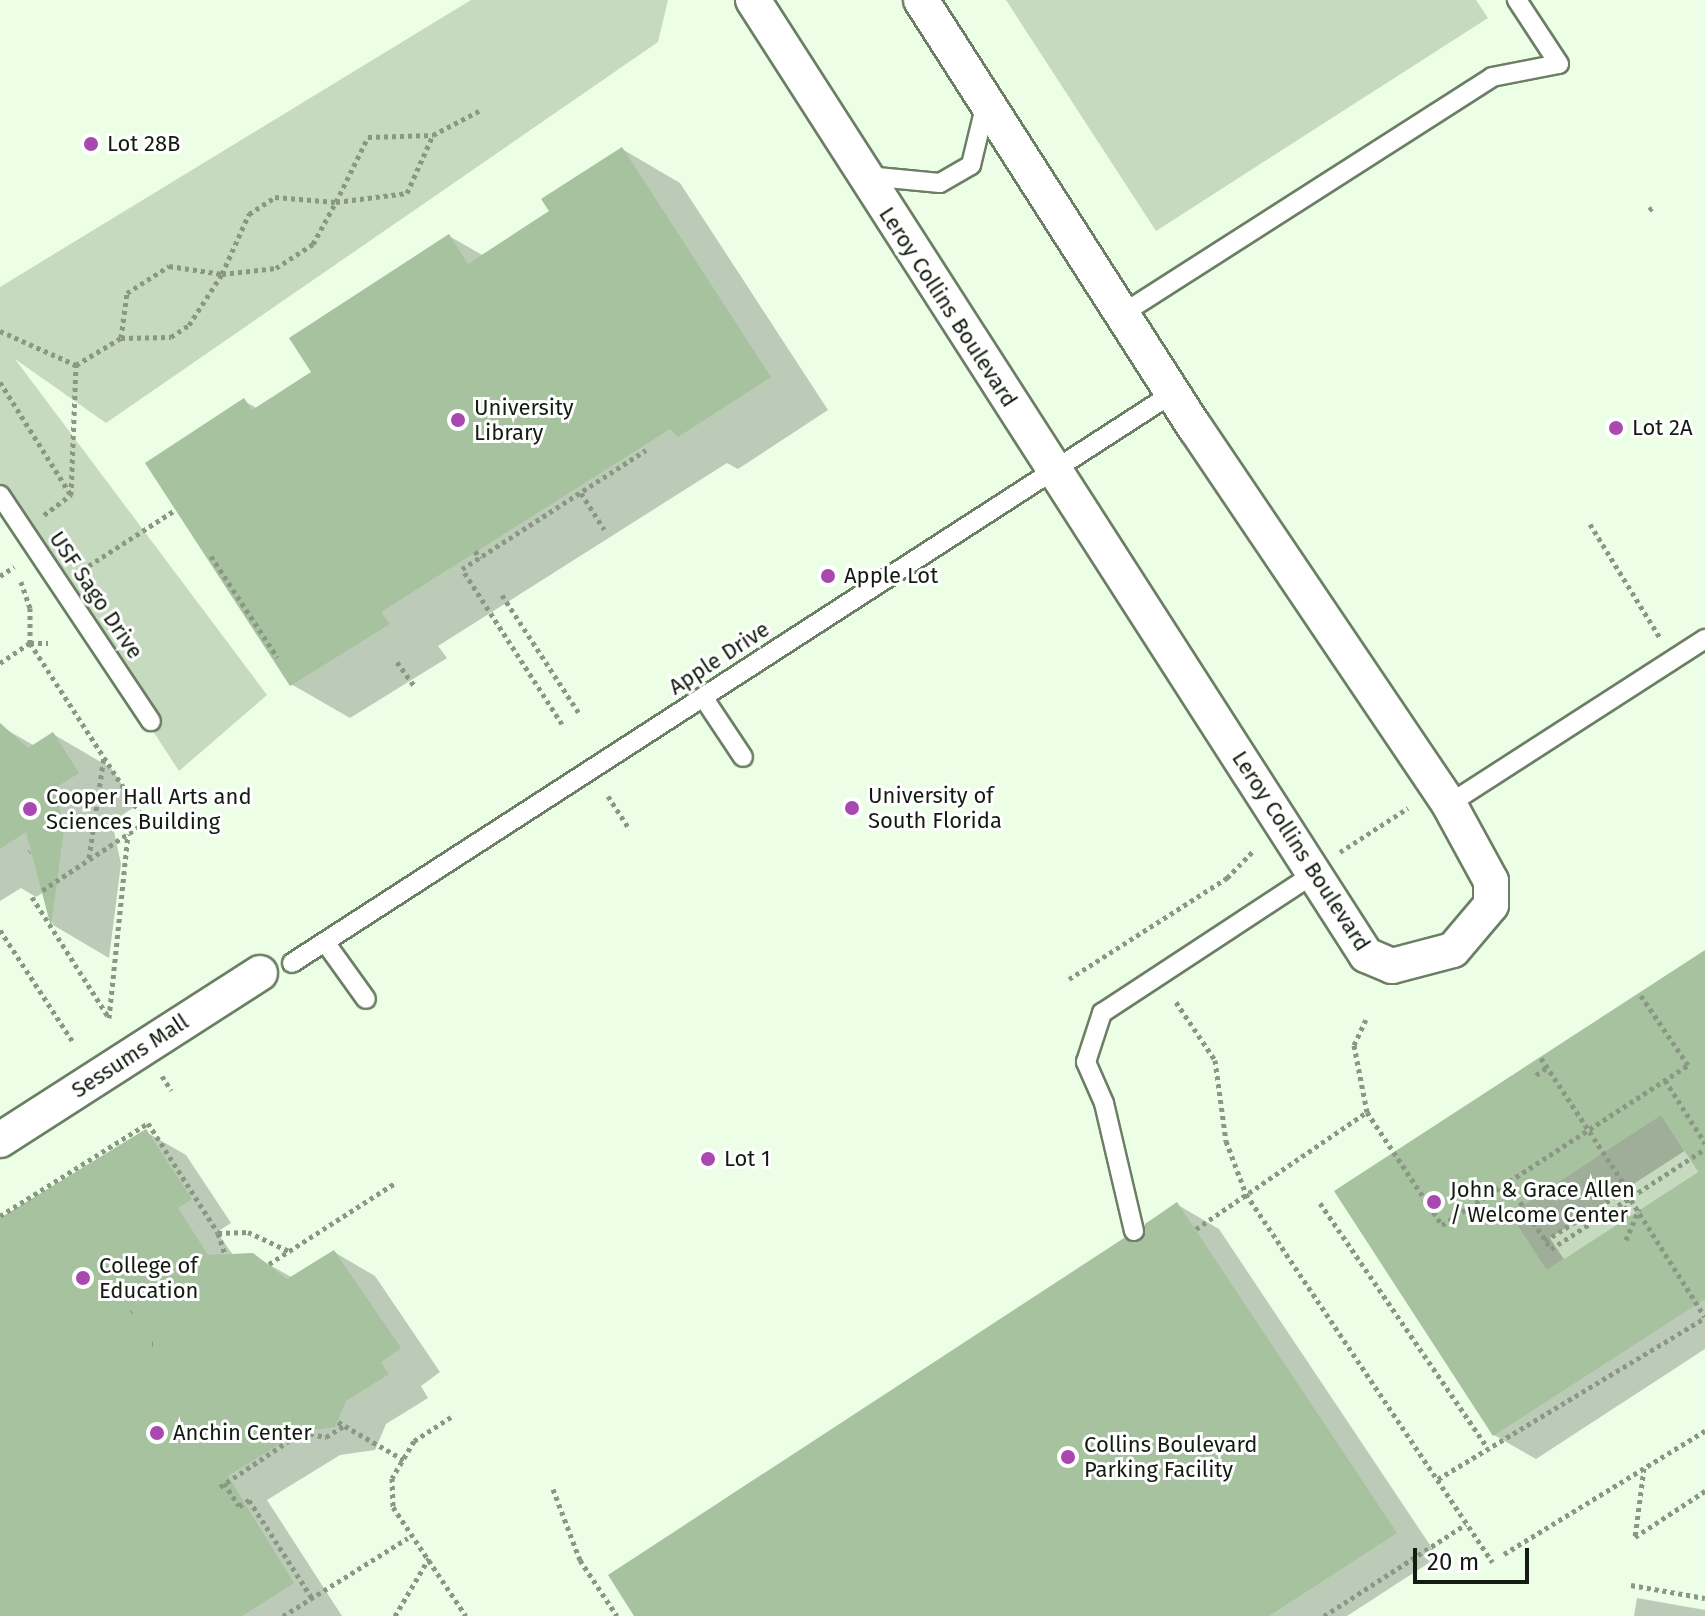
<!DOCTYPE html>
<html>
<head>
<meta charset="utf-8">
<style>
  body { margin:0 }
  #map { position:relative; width:1705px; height:1616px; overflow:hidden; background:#ecfee6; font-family:"Fira Sans",sans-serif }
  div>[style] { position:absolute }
  .green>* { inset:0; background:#c6dabf; transform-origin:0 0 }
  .shadow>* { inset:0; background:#0003 }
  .building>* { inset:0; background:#a7c29e }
  .path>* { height:5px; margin-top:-2.5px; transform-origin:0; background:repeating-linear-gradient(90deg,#8a9785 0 4px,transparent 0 8px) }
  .roads { filter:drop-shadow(2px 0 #6b7f64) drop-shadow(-2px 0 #6b7f64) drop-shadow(0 2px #6b7f64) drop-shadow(0 -2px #6b7f64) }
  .lane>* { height:18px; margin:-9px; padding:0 9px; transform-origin:9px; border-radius:9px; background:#fff }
  .street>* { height:34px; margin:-17px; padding:0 17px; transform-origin:17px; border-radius:17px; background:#fff }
  .dots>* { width:22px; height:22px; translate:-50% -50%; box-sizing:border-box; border:4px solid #fff; border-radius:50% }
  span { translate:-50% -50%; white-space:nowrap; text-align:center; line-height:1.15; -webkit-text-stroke:6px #fff; paint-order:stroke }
  .poi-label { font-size:22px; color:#141c11 }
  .left { translate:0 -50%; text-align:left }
  .street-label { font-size:22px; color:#141c11 }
  .scale { position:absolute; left:1413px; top:1548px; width:116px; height:36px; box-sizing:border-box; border:4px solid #141c11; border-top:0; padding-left:10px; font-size:24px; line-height:28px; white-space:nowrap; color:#141c11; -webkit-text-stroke:6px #fff; paint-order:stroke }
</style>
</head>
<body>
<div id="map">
  <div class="green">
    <i style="clip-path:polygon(471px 0,668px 0,658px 42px,106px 423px,15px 359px,267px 695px,179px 771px,0 496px,0 287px)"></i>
    <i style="clip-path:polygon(1006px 0,1476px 0,1488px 18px,1156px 231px)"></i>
    <i style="left:1661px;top:1115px;width:68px;height:181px;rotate:57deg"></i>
  </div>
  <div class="shadow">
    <i style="clip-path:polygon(622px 149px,680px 183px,828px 410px,738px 469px,727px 463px,438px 646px,447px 658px,350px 718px,291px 684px,244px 401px,258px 409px,314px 373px,449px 236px,484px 256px,552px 212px)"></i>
    <i style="clip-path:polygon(0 726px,35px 746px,53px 734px,111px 768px,136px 806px,112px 822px,121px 864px,109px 958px,53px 925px,44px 892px,36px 897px,21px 888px,0 901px)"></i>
    <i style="clip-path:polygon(evenodd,1705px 952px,1705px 1349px,1536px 1459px,1494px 1435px,1336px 1191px,1705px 952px,1686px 1150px,1701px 1173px,1565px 1261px,1550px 1238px,1686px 1150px)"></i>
    <i style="clip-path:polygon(146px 1132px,186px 1155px,231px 1223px,217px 1232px,233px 1255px,252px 1255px,293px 1278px,334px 1252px,375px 1276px,440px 1372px,421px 1386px,428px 1398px,386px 1424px,375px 1450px,340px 1455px,267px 1500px,342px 1616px,0 1616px,0 1224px)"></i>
    <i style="clip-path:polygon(1178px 1205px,1219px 1229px,1438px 1557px,1347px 1616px,637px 1616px,1143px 1242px)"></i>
    <i style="clip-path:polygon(1637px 1598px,1705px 1610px,1705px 1616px,1634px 1616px)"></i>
  </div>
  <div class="building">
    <i style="clip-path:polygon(622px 147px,771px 377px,678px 437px,670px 429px,381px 612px,390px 624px,290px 686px,145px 463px,244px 398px,252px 410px,311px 372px,289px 338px,449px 234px,468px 264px,549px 211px,541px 199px)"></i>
    <i style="clip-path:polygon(0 723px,28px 748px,53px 732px,79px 773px,55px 788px,64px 829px,51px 927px,26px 832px,0 849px)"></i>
    <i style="clip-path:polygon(evenodd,1705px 950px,1705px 1299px,1493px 1436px,1334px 1191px,1705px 950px,1661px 1115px,1698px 1172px,1547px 1270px,1510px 1214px,1661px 1115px)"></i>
    <i style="clip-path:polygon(146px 1129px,192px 1199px,178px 1208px,208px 1255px,253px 1253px,287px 1279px,334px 1250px,401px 1348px,381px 1362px,389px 1374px,346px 1401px,335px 1427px,299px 1432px,228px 1476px,294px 1583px,242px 1616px,0 1616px,0 1218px)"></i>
    <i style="clip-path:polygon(1177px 1202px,1397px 1533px,1269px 1616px,634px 1616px,608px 1575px,1124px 1238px,1142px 1240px,1145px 1224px)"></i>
  </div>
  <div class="path">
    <i style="left:1649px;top:210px;width:7px;rotate:-34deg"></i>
    <i style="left:0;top:331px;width:83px;rotate:24.1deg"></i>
    <i style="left:121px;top:338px;width:45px;rotate:-82.4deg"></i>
    <i style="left:127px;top:293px;width:50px;rotate:-32.7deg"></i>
    <i style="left:169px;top:266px;width:54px;rotate:8.6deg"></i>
    <i style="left:222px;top:274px;width:66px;rotate:-65.8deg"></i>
    <i style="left:249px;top:214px;width:31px;rotate:-33deg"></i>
    <i style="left:275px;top:197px;width:61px;rotate:4.7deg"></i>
    <i style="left:336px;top:202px;width:72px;rotate:-63.8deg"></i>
    <i style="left:368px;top:137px;width:65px;rotate:-1.8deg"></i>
    <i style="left:76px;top:365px;width:52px;rotate:-31deg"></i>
    <i style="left:121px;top:338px;width:50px;rotate:-1.1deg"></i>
    <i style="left:171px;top:337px;width:22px;rotate:-34deg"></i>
    <i style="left:189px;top:325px;width:61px;rotate:-57.1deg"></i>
    <i style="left:222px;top:274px;width:54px;rotate:-6.3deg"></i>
    <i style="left:276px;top:268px;width:44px;rotate:-33deg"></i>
    <i style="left:313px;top:244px;width:48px;rotate:-61.3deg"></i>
    <i style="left:336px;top:202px;width:72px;rotate:-7.2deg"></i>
    <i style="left:407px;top:193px;width:64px;rotate:-65.9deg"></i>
    <i style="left:433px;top:135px;width:52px;rotate:-27.6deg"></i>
    <i style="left:0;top:382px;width:133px;rotate:57.9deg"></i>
    <i style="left:71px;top:495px;width:130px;rotate:-87.8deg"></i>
    <i style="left:581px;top:493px;width:43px;rotate:57.4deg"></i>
    <i style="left:44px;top:515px;width:34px;rotate:-37deg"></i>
    <i style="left:1590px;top:524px;width:134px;rotate:58.4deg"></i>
    <i style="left:475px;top:551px;width:9px;rotate:54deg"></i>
    <i style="left:211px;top:556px;width:121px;rotate:56.8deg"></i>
    <i style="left:82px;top:570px;width:111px;rotate:-32.8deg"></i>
    <i style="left:0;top:576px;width:17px;rotate:-33deg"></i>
    <i style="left:502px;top:595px;width:141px;rotate:56.9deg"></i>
    <i style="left:30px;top:643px;width:213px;rotate:57.1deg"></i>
    <i style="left:146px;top:822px;width:127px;rotate:146.6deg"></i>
    <i style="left:30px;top:643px;width:18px"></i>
    <i style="left:397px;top:662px;width:29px;rotate:54deg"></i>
    <i style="left:0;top:663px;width:36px;rotate:-34deg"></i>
    <i style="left:30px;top:643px;width:35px;rotate:-90deg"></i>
    <i style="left:30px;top:608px;width:28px;rotate:-109deg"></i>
    <i style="left:562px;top:724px;width:184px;rotate:-122.8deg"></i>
    <i style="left:462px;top:569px;width:219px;rotate:-32.9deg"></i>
    <i style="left:608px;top:796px;width:40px;rotate:57.1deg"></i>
    <i style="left:29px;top:852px;width:1px;rotate:-45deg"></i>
    <i style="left:1340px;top:852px;width:81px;rotate:-32.9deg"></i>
    <i style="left:89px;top:858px;width:102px;rotate:-81.6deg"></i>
    <i style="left:32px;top:897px;width:143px;rotate:57.5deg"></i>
    <i style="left:109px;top:1018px;width:185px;rotate:-84.1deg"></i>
    <i style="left:0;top:930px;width:134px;rotate:56.9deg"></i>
    <i style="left:1069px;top:979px;width:188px;rotate:-32.6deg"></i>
    <i style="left:1227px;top:878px;width:37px;rotate:-46deg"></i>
    <i style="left:1176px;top:1002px;width:70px;rotate:56.1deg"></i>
    <i style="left:1215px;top:1060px;width:82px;rotate:82.3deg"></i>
    <i style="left:1226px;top:1141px;width:57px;rotate:69.3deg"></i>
    <i style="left:1246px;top:1194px;width:443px;rotate:56.2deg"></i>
    <i style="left:1541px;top:1058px;width:158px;rotate:56.6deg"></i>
    <i style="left:1628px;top:1190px;width:30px;rotate:96deg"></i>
    <i style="left:1536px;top:1075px;width:14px;rotate:-34deg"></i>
    <i style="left:162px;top:1076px;width:17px;rotate:57deg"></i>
    <i style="left:1665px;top:1080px;width:75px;rotate:57.6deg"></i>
    <i style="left:1367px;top:1112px;width:136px;rotate:56.4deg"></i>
    <i style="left:1442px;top:1225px;width:293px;rotate:-33deg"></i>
    <i style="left:1688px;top:1065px;width:86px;rotate:-124.1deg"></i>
    <i style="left:1507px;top:1182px;width:80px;rotate:56.7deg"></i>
    <i style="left:1551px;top:1249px;width:184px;rotate:-33deg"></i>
    <i style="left:1631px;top:1200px;width:138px;rotate:57.7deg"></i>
    <i style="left:1320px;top:1203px;width:296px;rotate:55.6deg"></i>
    <i style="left:0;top:1216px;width:175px;rotate:-32.1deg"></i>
    <i style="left:148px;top:1123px;width:130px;rotate:57.5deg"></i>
    <i style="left:218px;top:1233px;width:30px;rotate:-2deg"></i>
    <i style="left:248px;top:1232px;width:45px;rotate:24.9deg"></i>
    <i style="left:1196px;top:1229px;width:207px;rotate:-34.4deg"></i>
    <i style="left:1367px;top:1112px;width:68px;rotate:-101deg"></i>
    <i style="left:1354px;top:1045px;width:29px;rotate:-65deg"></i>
    <i style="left:218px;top:1233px;width:22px;rotate:72deg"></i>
    <i style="left:1626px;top:1240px;width:34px;rotate:-67deg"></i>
    <i style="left:1545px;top:1241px;width:97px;rotate:-32.4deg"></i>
    <i style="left:269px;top:1264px;width:150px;rotate:-32.7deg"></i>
    <i style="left:131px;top:1312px;width:1px;rotate:-45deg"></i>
    <i style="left:152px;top:1344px;width:1px"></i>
    <i style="left:451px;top:1417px;width:44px;rotate:147deg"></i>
    <i style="left:414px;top:1441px;width:43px;rotate:120.7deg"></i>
    <i style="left:392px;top:1478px;width:29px;rotate:88deg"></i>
    <i style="left:393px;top:1507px;width:131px;rotate:56.2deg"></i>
    <i style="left:338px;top:1422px;width:76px;rotate:29.9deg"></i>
    <i style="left:1644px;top:1468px;width:70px;rotate:97.4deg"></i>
    <i style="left:1635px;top:1537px;width:84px;rotate:-33.3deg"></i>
    <i style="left:1438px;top:1479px;width:312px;rotate:-31.1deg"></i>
    <i style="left:224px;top:1483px;width:27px;rotate:57deg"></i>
    <i style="left:239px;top:1506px;width:12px;rotate:-31deg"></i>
    <i style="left:249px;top:1500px;width:117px;rotate:57.3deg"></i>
    <i style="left:220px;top:1487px;width:99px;rotate:-33.9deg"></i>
    <i style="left:302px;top:1432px;width:25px;rotate:12deg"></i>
    <i style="left:326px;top:1437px;width:22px;rotate:-32deg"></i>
    <i style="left:553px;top:1489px;width:76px;rotate:69.2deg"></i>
    <i style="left:580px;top:1560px;width:67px;rotate:56.5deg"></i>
    <i style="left:1504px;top:1554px;width:236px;rotate:-31.5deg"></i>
    <i style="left:1631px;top:1585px;width:75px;rotate:10deg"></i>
    <i style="left:283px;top:1616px;width:147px;rotate:-32deg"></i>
    <i style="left:395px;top:1616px;width:67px;rotate:-59.6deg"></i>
    <i style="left:1324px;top:1616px;width:169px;rotate:-32.9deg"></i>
  </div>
  <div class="roads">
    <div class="lane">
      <i style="left:867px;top:176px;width:73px;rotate:5.5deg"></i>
      <i style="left:940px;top:183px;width:36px;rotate:-30deg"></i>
      <i style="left:971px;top:165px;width:64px;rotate:-76.4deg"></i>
      <i style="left:1122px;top:314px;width:439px;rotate:-32.6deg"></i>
      <i style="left:1492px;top:77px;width:68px;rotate:-11deg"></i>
      <i style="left:1559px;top:64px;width:77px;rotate:-123.3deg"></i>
      <i style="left:0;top:495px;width:272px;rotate:56.3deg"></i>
      <i style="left:703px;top:697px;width:72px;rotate:56.3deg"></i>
      <i style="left:1449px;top:804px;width:305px;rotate:-32.8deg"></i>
      <i style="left:325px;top:942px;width:70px;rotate:54.3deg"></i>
      <i style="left:292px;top:963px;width:1049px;rotate:-32.9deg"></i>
      <i style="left:1134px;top:1231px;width:131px;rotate:-103.2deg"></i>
      <i style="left:1104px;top:1103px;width:45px;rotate:-113.7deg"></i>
      <i style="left:1086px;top:1062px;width:52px;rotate:-71.9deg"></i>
      <i style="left:1102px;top:1013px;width:254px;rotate:-33.3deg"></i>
    </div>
    <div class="street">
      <i style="left:753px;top:0;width:1135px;rotate:57.3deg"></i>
      <i style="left:1366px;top:955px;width:28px;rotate:23deg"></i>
      <i style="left:1392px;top:966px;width:63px;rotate:-14.7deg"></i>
      <i style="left:1453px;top:950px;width:59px;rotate:-49.8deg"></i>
      <i style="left:1491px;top:905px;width:24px;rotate:-90deg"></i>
      <i style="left:1491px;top:881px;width:88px;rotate:-118.6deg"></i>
      <i style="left:1449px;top:804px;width:454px;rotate:-124deg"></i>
      <i style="left:1195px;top:428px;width:508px;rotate:-122.63deg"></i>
      <i style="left:0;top:1140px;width:309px;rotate:-32.7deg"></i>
    </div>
  </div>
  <div class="dots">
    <i style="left:91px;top:144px;background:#a948af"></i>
    <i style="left:458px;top:420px;background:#a948af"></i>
    <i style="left:1616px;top:428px;background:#a948af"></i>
    <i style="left:828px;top:576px;background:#a948af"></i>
    <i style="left:852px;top:808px;background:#a948af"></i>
    <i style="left:30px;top:809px;background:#a948af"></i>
    <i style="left:708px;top:1159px;background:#a948af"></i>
    <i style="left:1434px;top:1202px;background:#a948af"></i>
    <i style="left:83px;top:1278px;background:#a948af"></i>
    <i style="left:157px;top:1433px;background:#a948af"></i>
    <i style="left:1068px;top:1457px;background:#a948af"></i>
  </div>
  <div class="poi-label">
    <span class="left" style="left:107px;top:144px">Lot 28B</span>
    <span class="left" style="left:474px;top:420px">University<br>Library</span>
    <span class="left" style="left:1632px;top:428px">Lot 2A</span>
    <span class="left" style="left:844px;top:576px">Apple Lot</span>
    <span class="left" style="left:868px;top:808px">University of<br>South Florida</span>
    <span class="left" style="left:46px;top:809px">Cooper Hall Arts and<br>Sciences Building</span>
    <span class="left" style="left:724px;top:1159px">Lot 1</span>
    <span class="left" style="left:1450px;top:1202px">John &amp; Grace Allen<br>/ Welcome Center</span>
    <span class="left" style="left:99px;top:1278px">College of<br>Education</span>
    <span class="left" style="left:173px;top:1433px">Anchin Center</span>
    <span class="left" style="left:1084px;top:1457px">Collins Boulevard<br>Parking Facility</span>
  </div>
  <div class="street-label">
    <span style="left:948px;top:307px;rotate:57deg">Leroy Collins Boulevard</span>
    <span style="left:96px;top:595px;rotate:56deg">USF Sago Drive</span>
    <span style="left:719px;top:658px;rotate:-33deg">Apple Drive</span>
    <span style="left:1301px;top:851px;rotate:57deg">Leroy Collins Boulevard</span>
    <span style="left:130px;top:1056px;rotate:-33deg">Sessums Mall</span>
  </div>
  <div class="scale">20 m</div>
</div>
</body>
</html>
